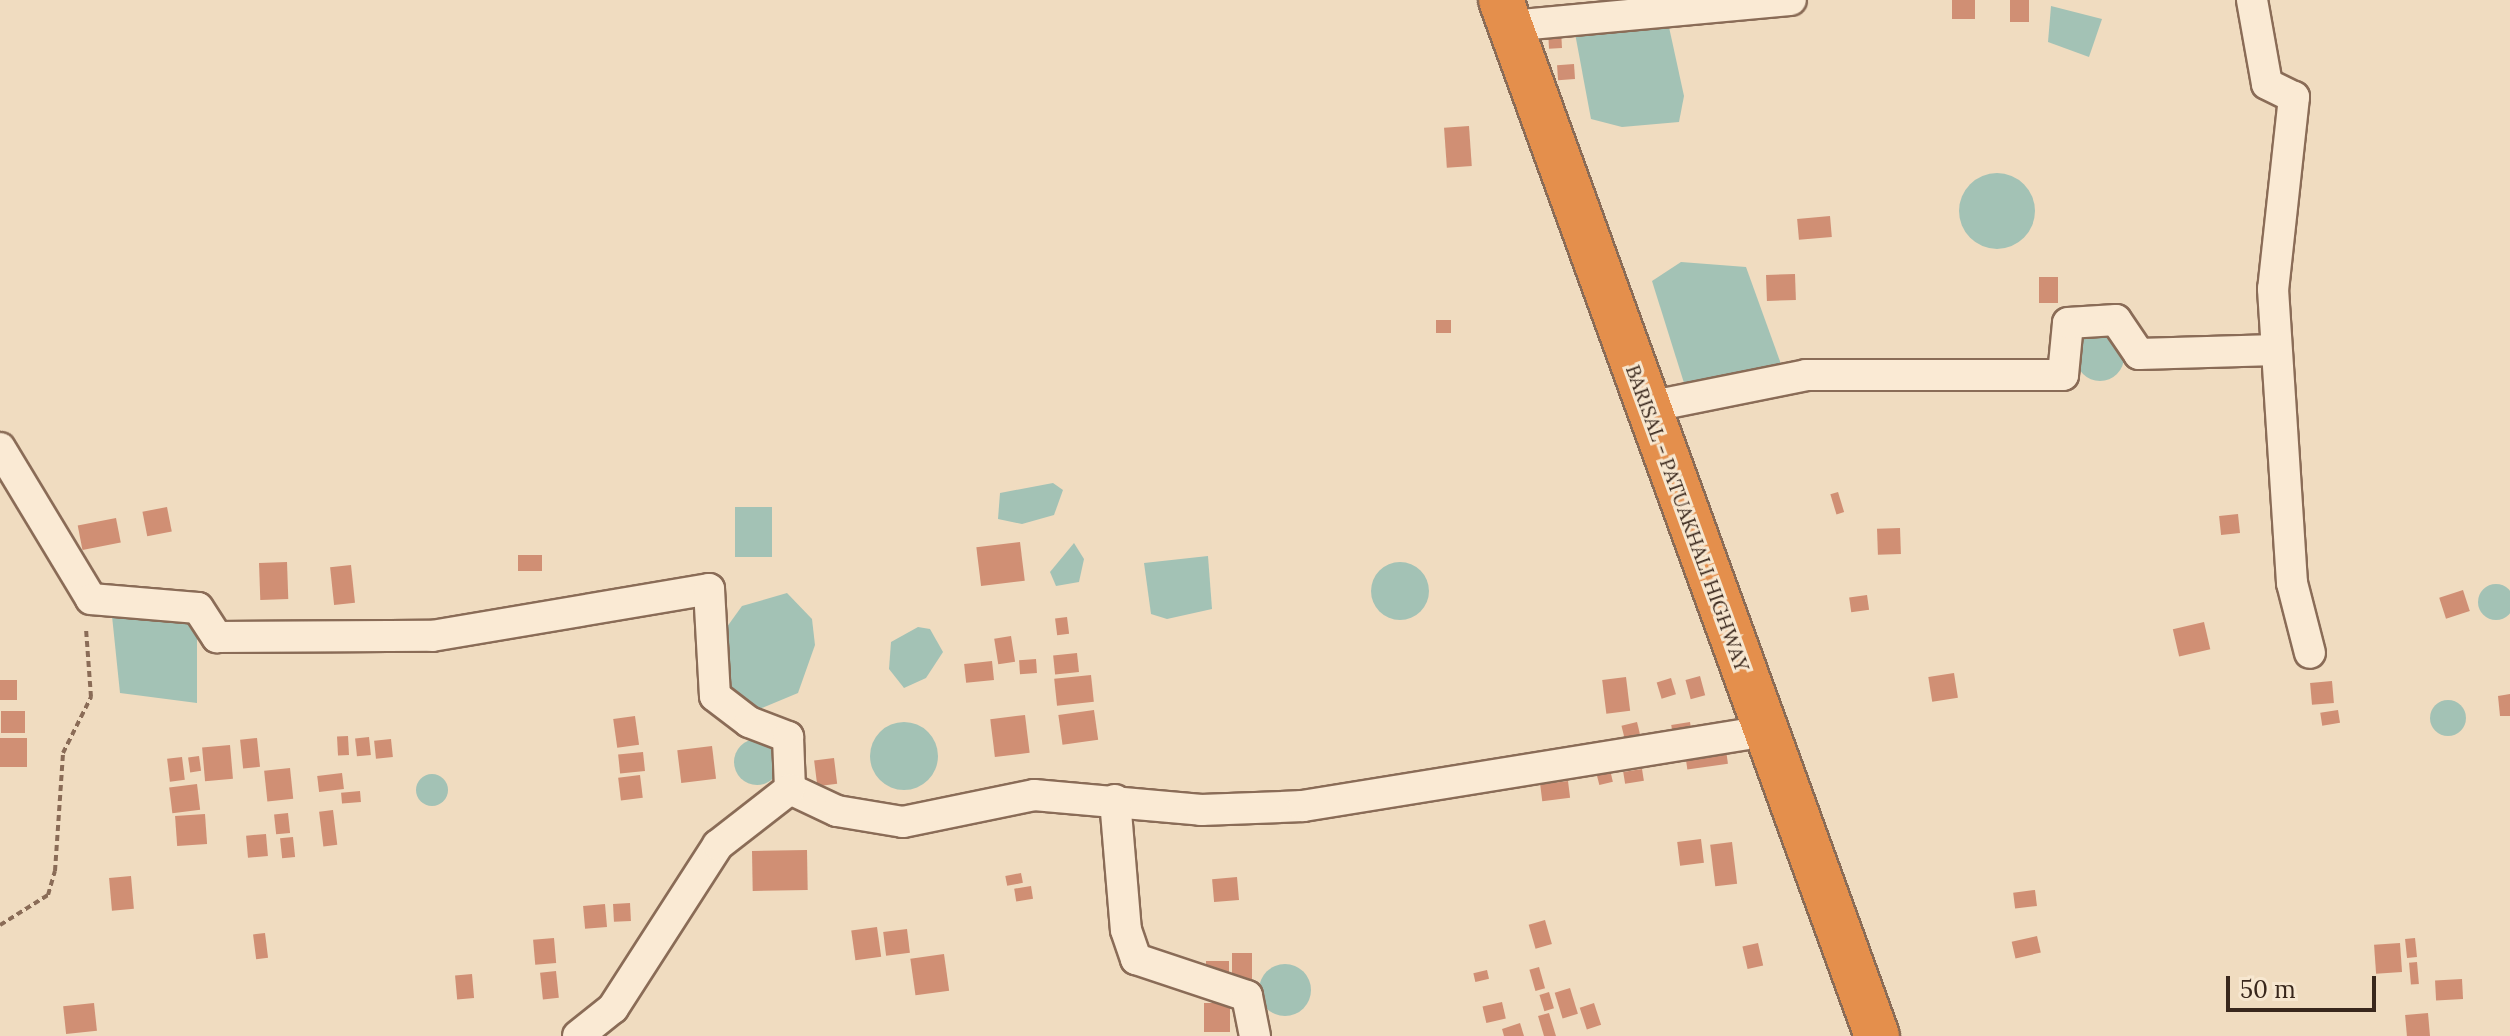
<!DOCTYPE html>
<html>
<head>
<meta charset="utf-8">
<style>
  body { margin:0 }
  #map { position:relative; width:2510px; height:1036px; overflow:hidden; background:#f0dcc0; font-family:Lora,serif }
  div>[style] { position:absolute }
  .water>* { inset:0; background:#a3c2b5; transform-origin:0 0 }
  .round { border-radius:50% }
  .building>* { inset:0; background:#d08f74; transform-origin:0 0 }
  .path>* { height:4px; margin-top:-2px; transform-origin:0; background:repeating-linear-gradient(90deg,#8a6c57 0 6px,transparent 0 10px) }
  .roads { filter:drop-shadow(2px 0 #8a6c57) drop-shadow(-2px 0 #8a6c57) drop-shadow(0 2px #8a6c57) drop-shadow(0 -2px #8a6c57) }
  .minor>* { height:30px; margin:-15px; padding:0 15px; transform-origin:15px; border-radius:15px; background:#faead4 }
  .highway>* { height:44px; margin:-22px; padding:0 22px; transform-origin:22px; border-radius:22px; background:#e48f4c }
  span { translate:-50% -50%; white-space:nowrap; text-align:center; line-height:1.15; -webkit-text-stroke:6px #f7e7d0; paint-order:stroke }
  .street-label { font-size:20px; color:#39271c }
  .scale { position:absolute; left:2226px; top:976px; width:150px; height:36px; box-sizing:border-box; border:4px solid #39271c; border-top:0; padding-left:10px; font-size:24px; line-height:28px; white-space:nowrap; color:#39271c; -webkit-text-stroke:6px #f7e7d0; paint-order:stroke }
</style>
</head>
<body>
<div id="map">
  <div class="water">
    <i style="clip-path:polygon(2051px 6px,2102px 19px,2089px 57px,2048px 42px)"></i>
    <i style="clip-path:polygon(1632px 18px,1669px 27px,1684px 96px,1679px 122px,1622px 127px,1591px 119px,1574px 28px)"></i>
    <i class="round" style="left:1959px;top:173px;width:76px;height:76px"></i>
    <i style="clip-path:polygon(1681px 262px,1746px 267px,1781px 364px,1684px 383px,1652px 281px)"></i>
    <i class="round" style="left:2076px;top:333px;width:48px;height:48px"></i>
    <i style="clip-path:polygon(1053px 483px,1063px 490px,1054px 515px,1022px 524px,998px 519px,1000px 493px)"></i>
    <i style="left:735px;top:507px;width:37px;height:50px"></i>
    <i style="clip-path:polygon(1074px 543px,1084px 559px,1079px 582px,1056px 586px,1050px 572px)"></i>
    <i style="clip-path:polygon(1208px 556px,1212px 609px,1167px 619px,1151px 614px,1144px 563px)"></i>
    <i class="round" style="left:1371px;top:562px;width:58px;height:58px"></i>
    <i class="round" style="left:2478px;top:584px;width:36px;height:36px"></i>
    <i style="clip-path:polygon(787px 593px,812px 619px,815px 645px,798px 693px,757px 710px,729px 692px,724px 631px,742px 606px)"></i>
    <i style="clip-path:polygon(112px 616px,197px 617px,197px 703px,120px 693px)"></i>
    <i style="clip-path:polygon(918px 627px,930px 629px,943px 652px,926px 678px,904px 688px,889px 669px,891px 642px)"></i>
    <i class="round" style="left:2430px;top:700px;width:36px;height:36px"></i>
    <i class="round" style="left:870px;top:722px;width:68px;height:68px"></i>
    <i class="round" style="left:734px;top:739px;width:46px;height:46px"></i>
    <i class="round" style="left:416px;top:774px;width:32px;height:32px"></i>
    <i class="round" style="left:1259px;top:964px;width:52px;height:52px"></i>
  </div>
  <div class="building">
    <i style="left:1952px;top:0;width:23px;height:19px"></i>
    <i style="left:2010px;top:0;width:19px;height:22px"></i>
    <i style="left:1561px;top:29px;width:19px;height:13px;rotate:87deg"></i>
    <i style="left:1574px;top:64px;width:15px;height:17px;rotate:86deg"></i>
    <i style="left:1469px;top:126px;width:40px;height:25px;rotate:86deg"></i>
    <i style="left:1830px;top:216px;width:21px;height:33px;rotate:85deg"></i>
    <i style="left:1795px;top:274px;width:26px;height:29px;rotate:88deg"></i>
    <i style="left:2039px;top:277px;width:19px;height:26px"></i>
    <i style="left:1451px;top:320px;width:13px;height:15px;rotate:90deg"></i>
    <i style="left:1838px;top:492px;width:21px;height:8px;rotate:73deg"></i>
    <i style="left:167px;top:507px;width:25px;height:25px;rotate:79deg"></i>
    <i style="left:2238px;top:514px;width:19px;height:19px;rotate:84deg"></i>
    <i style="left:116px;top:518px;width:25px;height:39px;rotate:79deg"></i>
    <i style="left:1900px;top:528px;width:26px;height:23px;rotate:88deg"></i>
    <i style="left:1020px;top:542px;width:39px;height:44px;rotate:83deg"></i>
    <i style="left:518px;top:555px;width:24px;height:16px"></i>
    <i style="left:287px;top:562px;width:37px;height:28px;rotate:88deg"></i>
    <i style="left:351px;top:565px;width:38px;height:21px;rotate:84deg"></i>
    <i style="left:2463px;top:590px;width:22px;height:25px;rotate:72deg"></i>
    <i style="left:1867px;top:595px;width:15px;height:18px;rotate:82deg"></i>
    <i style="left:1067px;top:617px;width:17px;height:12px;rotate:83deg"></i>
    <i style="left:2204px;top:622px;width:28px;height:32px;rotate:77deg"></i>
    <i style="left:1011px;top:636px;width:26px;height:17px;rotate:81deg"></i>
    <i style="left:1077px;top:653px;width:19px;height:24px;rotate:84deg"></i>
    <i style="left:1036px;top:659px;width:14px;height:17px;rotate:86deg"></i>
    <i style="left:992px;top:661px;width:19px;height:28px;rotate:84deg"></i>
    <i style="left:1954px;top:673px;width:25px;height:26px;rotate:81deg"></i>
    <i style="left:1091px;top:675px;width:27px;height:37px;rotate:84deg"></i>
    <i style="left:1700px;top:676px;width:20px;height:15px;rotate:75deg"></i>
    <i style="left:1626px;top:677px;width:34px;height:24px;rotate:83deg"></i>
    <i style="left:1671px;top:678px;width:17px;height:15px;rotate:73deg"></i>
    <i style="left:0;top:680px;width:17px;height:20px"></i>
    <i style="left:2332px;top:681px;width:22px;height:22px;rotate:85deg"></i>
    <i style="clip-path:polygon(2510px 694px,2510px 716px,2500px 716px,2498px 696px)"></i>
    <i style="left:1094px;top:710px;width:30px;height:36px;rotate:82deg"></i>
    <i style="left:2338px;top:710px;width:13px;height:18px;rotate:81deg"></i>
    <i style="left:25px;top:711px;width:22px;height:24px;rotate:90deg"></i>
    <i style="left:1025px;top:715px;width:38px;height:35px;rotate:83deg"></i>
    <i style="left:635px;top:716px;width:29px;height:22px;rotate:82deg"></i>
    <i style="left:1637px;top:722px;width:12px;height:16px;rotate:76deg"></i>
    <i style="left:1690px;top:722px;width:13px;height:19px;rotate:81deg"></i>
    <i style="left:348px;top:736px;width:19px;height:11px;rotate:87deg"></i>
    <i style="left:369px;top:737px;width:18px;height:14px;rotate:84deg"></i>
    <i style="left:0;top:738px;width:27px;height:29px"></i>
    <i style="left:257px;top:738px;width:29px;height:17px;rotate:84deg"></i>
    <i style="left:391px;top:739px;width:18px;height:17px;rotate:84deg"></i>
    <i style="left:230px;top:745px;width:34px;height:28px;rotate:85deg"></i>
    <i style="left:712px;top:746px;width:33px;height:35px;rotate:83deg"></i>
    <i style="left:1726px;top:750px;width:14px;height:41px;rotate:82deg"></i>
    <i style="left:643px;top:752px;width:19px;height:25px;rotate:84deg"></i>
    <i style="left:199px;top:756px;width:15px;height:11px;rotate:82deg"></i>
    <i style="left:182px;top:757px;width:23px;height:15px;rotate:83deg"></i>
    <i style="left:834px;top:758px;width:26px;height:20px;rotate:83deg"></i>
    <i style="left:290px;top:768px;width:31px;height:26px;rotate:84deg"></i>
    <i style="left:1642px;top:769px;width:12px;height:19px;rotate:81deg"></i>
    <i style="left:1610px;top:770px;width:12px;height:14px;rotate:76deg"></i>
    <i style="left:342px;top:773px;width:16px;height:25px;rotate:83deg"></i>
    <i style="left:640px;top:775px;width:23px;height:22px;rotate:83deg"></i>
    <i style="left:1568px;top:781px;width:17px;height:28px;rotate:83deg"></i>
    <i style="left:197px;top:784px;width:26px;height:28px;rotate:83deg"></i>
    <i style="left:360px;top:791px;width:11px;height:19px;rotate:85deg"></i>
    <i style="left:333px;top:810px;width:35px;height:14px;rotate:83deg"></i>
    <i style="left:288px;top:813px;width:20px;height:14px;rotate:84deg"></i>
    <i style="left:205px;top:814px;width:30px;height:30px;rotate:86deg"></i>
    <i style="left:266px;top:834px;width:22px;height:20px;rotate:85deg"></i>
    <i style="left:293px;top:837px;width:20px;height:13px;rotate:84deg"></i>
    <i style="left:1701px;top:839px;width:24px;height:24px;rotate:83deg"></i>
    <i style="left:1732px;top:842px;width:42px;height:22px;rotate:83deg"></i>
    <i style="left:807px;top:850px;width:40px;height:55px;rotate:89deg"></i>
    <i style="left:1021px;top:873px;width:10px;height:16px;rotate:79deg"></i>
    <i style="left:131px;top:876px;width:33px;height:22px;rotate:85deg"></i>
    <i style="left:1237px;top:877px;width:23px;height:25px;rotate:85deg"></i>
    <i style="left:1031px;top:886px;width:13px;height:17px;rotate:81deg"></i>
    <i style="left:2035px;top:890px;width:16px;height:22px;rotate:83deg"></i>
    <i style="left:630px;top:903px;width:18px;height:17px;rotate:87deg"></i>
    <i style="left:605px;top:904px;width:23px;height:22px;rotate:85deg"></i>
    <i style="left:1545px;top:920px;width:25px;height:17px;rotate:74deg"></i>
    <i style="left:877px;top:927px;width:30px;height:26px;rotate:82deg"></i>
    <i style="left:907px;top:929px;width:24px;height:24px;rotate:83deg"></i>
    <i style="left:265px;top:933px;width:25px;height:12px;rotate:83deg"></i>
    <i style="left:2037px;top:936px;width:17px;height:26px;rotate:77deg"></i>
    <i style="left:554px;top:938px;width:25px;height:21px;rotate:85deg"></i>
    <i style="left:2415px;top:938px;width:19px;height:10px;rotate:84deg"></i>
    <i style="left:1758px;top:943px;width:23px;height:16px;rotate:77deg"></i>
    <i style="left:2400px;top:943px;width:29px;height:26px;rotate:86deg"></i>
    <i style="left:1252px;top:953px;width:30px;height:20px;rotate:90deg"></i>
    <i style="left:944px;top:954px;width:37px;height:34px;rotate:82deg"></i>
    <i style="left:1206px;top:961px;width:23px;height:17px"></i>
    <i style="left:2417px;top:962px;width:22px;height:8px;rotate:85deg"></i>
    <i style="left:1539px;top:967px;width:22px;height:10px;rotate:74deg"></i>
    <i style="left:1487px;top:970px;width:9px;height:14px;rotate:77deg"></i>
    <i style="left:556px;top:971px;width:27px;height:16px;rotate:84deg"></i>
    <i style="left:472px;top:974px;width:24px;height:17px;rotate:85deg"></i>
    <i style="left:2462px;top:979px;width:20px;height:27px;rotate:87deg"></i>
    <i style="left:1570px;top:988px;width:27px;height:16px;rotate:73deg"></i>
    <i style="left:1549px;top:992px;width:17px;height:10px;rotate:73deg"></i>
    <i style="left:1502px;top:1002px;width:17px;height:20px;rotate:77deg"></i>
    <i style="left:94px;top:1003px;width:28px;height:31px;rotate:84deg"></i>
    <i style="left:1204px;top:1003px;width:26px;height:29px"></i>
    <i style="left:1594px;top:1003px;width:23px;height:15px;rotate:72deg"></i>
    <i style="clip-path:polygon(1549px 1013px,1556px 1036px,1544px 1036px,1538px 1016px)"></i>
    <i style="left:2428px;top:1013px;width:23px;height:23px;rotate:85deg"></i>
    <i style="clip-path:polygon(1520px 1023px,1524px 1036px,1504px 1036px,1502px 1029px)"></i>
  </div>
  <div class="path">
    <i style="left:0;top:925px;width:57px;rotate:-32deg"></i>
    <i style="left:48px;top:895px;width:25px;rotate:-74deg"></i>
    <i style="left:55px;top:871px;width:118px;rotate:-86.1deg"></i>
    <i style="left:63px;top:753px;width:63px;rotate:-63.4deg"></i>
    <i style="left:91px;top:697px;width:68px;rotate:-94.2deg"></i>
  </div>
  <div class="roads">
    <div class="minor">
      <i style="left:2252px;top:0;width:85px;rotate:79.9deg"></i>
      <i style="left:2267px;top:84px;width:30px;rotate:26deg"></i>
      <i style="left:2294px;top:97px;width:193px;rotate:96.2deg"></i>
      <i style="left:2273px;top:289px;width:295px;rotate:86.3deg"></i>
      <i style="left:2292px;top:583px;width:72px;rotate:75.6deg"></i>
      <i style="left:1510px;top:26px;width:282px;rotate:-5.3deg"></i>
      <i style="left:1648px;top:407px;width:161px;rotate:-11.4deg"></i>
      <i style="left:1806px;top:375px;width:257px"></i>
      <i style="left:2063px;top:375px;width:52px;rotate:-84.5deg"></i>
      <i style="left:2068px;top:323px;width:48px;rotate:-3.6deg"></i>
      <i style="left:2116px;top:320px;width:41px;rotate:55.9deg"></i>
      <i style="left:2139px;top:354px;width:137px;rotate:-1.7deg"></i>
      <i style="left:0;top:448px;width:176px;rotate:58.9deg"></i>
      <i style="left:91px;top:599px;width:107px;rotate:4.8deg"></i>
      <i style="left:198px;top:608px;width:35px;rotate:57deg"></i>
      <i style="left:217px;top:637px;width:215px;rotate:-0.3deg"></i>
      <i style="left:432px;top:636px;width:281px;rotate:-9.6deg"></i>
      <i style="left:709px;top:589px;width:107px;rotate:86.8deg"></i>
      <i style="left:715px;top:696px;width:43px;rotate:37.4deg"></i>
      <i style="left:749px;top:722px;width:42px;rotate:21deg"></i>
      <i style="left:788px;top:737px;width:52px;rotate:87.8deg"></i>
      <i style="left:790px;top:789px;width:52px;rotate:25.1deg"></i>
      <i style="left:837px;top:811px;width:67px;rotate:9.5deg"></i>
      <i style="left:903px;top:822px;width:134px;rotate:-11.6deg"></i>
      <i style="left:1034px;top:795px;width:168px;rotate:5.1deg"></i>
      <i style="left:1201px;top:810px;width:102px;rotate:-2.2deg"></i>
      <i style="left:1303px;top:806px;width:469px;rotate:-9.2deg"></i>
      <i style="left:1115px;top:800px;width:130px;rotate:85.2deg"></i>
      <i style="left:1126px;top:930px;width:31px;rotate:71deg"></i>
      <i style="left:1136px;top:959px;width:117px;rotate:18.4deg"></i>
      <i style="left:1247px;top:996px;width:41px;rotate:78.7deg"></i>
      <i style="left:578px;top:1036px;width:45px;rotate:-38.7deg"></i>
      <i style="left:613px;top:1008px;width:194px;rotate:-57.2deg"></i>
      <i style="left:718px;top:845px;width:91px;rotate:-37.9deg"></i>
    </div>
    <div class="highway">
      <i style="left:1501px;top:0;width:1102px;rotate:70.05deg"></i>
    </div>
  </div>
  <div class="street-label">
    <span style="left:1688px;top:518px;rotate:70deg">BARISAL - PATUAKHALI HIGHWAY</span>
  </div>
  <div class="scale">50 m</div>
</div>
</body>
</html>
